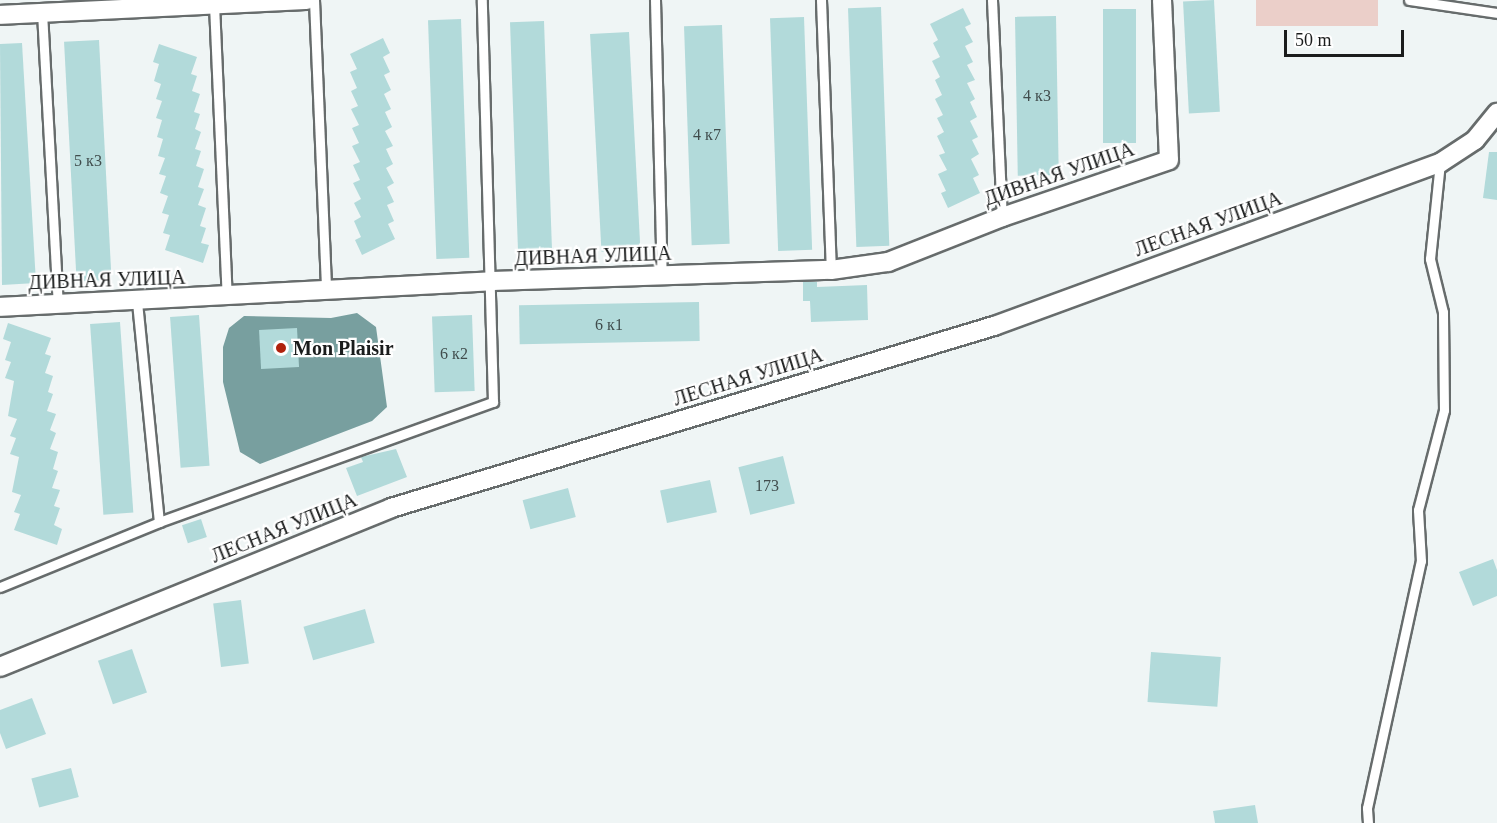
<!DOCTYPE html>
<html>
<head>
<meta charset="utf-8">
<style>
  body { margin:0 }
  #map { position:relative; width:1497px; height:823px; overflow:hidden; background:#eff5f5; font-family:"Times New Roman",serif }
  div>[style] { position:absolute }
  .green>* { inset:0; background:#ebcfc9; transform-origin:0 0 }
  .water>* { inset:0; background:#789f9f }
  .building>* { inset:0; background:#b2dada; transform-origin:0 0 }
  .roads { filter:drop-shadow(2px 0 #676c6c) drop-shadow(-2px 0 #676c6c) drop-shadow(0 2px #676c6c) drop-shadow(0 -2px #676c6c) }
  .lane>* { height:9px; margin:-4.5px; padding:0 4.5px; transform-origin:4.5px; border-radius:4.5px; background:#fff }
  .street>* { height:18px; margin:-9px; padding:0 9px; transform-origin:9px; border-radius:9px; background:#fff }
  .dots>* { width:16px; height:16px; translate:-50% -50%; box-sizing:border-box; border:3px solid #fff; border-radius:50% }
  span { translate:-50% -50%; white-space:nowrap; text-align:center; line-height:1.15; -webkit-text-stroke:4.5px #fff; paint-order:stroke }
  .number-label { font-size:16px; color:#404c4c }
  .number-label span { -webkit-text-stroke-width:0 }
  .street-label { font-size:20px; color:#1a1c1c }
  .poi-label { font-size:20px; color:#1a1c1c; font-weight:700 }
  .left { translate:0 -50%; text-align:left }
  .scale { position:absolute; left:1284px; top:30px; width:120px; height:27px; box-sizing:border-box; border:3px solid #1a1c1c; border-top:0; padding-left:8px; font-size:18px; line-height:21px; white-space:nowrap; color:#1a1c1c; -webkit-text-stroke:4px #fff; paint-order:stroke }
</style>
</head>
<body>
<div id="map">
  <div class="green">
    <i style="left:1256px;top:0;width:122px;height:26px"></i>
  </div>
  <div class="water">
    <i style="clip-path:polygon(357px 313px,376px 327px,387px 407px,372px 421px,260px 464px,240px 452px,223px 382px,223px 347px,229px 328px,244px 316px,331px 318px)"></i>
  </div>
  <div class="building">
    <i style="left:1214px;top:0;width:112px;height:31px;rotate:87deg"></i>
    <i style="left:881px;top:7px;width:239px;height:33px;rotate:88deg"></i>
    <i style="clip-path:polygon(963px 8px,971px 24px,965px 27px,973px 42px,965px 46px,973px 62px,967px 65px,975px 80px,967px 83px,975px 99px,970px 102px,977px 117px,970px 121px,978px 137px,972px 140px,979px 154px,971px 159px,979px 175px,973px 178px,980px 193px,948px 208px,941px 193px,946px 191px,938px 174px,947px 170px,939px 155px,945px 153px,937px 136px,944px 132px,937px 118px,943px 115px,935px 99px,942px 95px,935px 80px,940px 77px,932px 61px,940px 57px,933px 43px,938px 40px,930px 24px)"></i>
    <i style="left:1103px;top:9px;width:33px;height:134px"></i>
    <i style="left:1056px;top:16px;width:159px;height:41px;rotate:89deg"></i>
    <i style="left:804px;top:17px;width:233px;height:34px;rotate:88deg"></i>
    <i style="left:461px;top:19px;width:239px;height:33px;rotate:88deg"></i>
    <i style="left:544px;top:21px;width:239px;height:34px;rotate:88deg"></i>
    <i style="left:722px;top:25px;width:219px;height:38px;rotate:88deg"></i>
    <i style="left:629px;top:32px;width:218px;height:39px;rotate:87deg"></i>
    <i style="clip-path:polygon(383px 38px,390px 53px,383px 57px,390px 72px,384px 75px,391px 90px,384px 94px,391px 109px,385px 112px,392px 127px,385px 131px,393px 146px,386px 149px,393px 164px,386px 168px,394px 183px,387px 187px,394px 202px,387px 205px,394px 221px,388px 224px,395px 239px,362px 255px,355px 240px,361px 237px,354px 221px,361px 217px,354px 203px,361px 199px,353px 183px,360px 180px,353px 165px,360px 162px,352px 146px,359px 143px,352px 128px,359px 125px,351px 109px,358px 106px,351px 91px,357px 88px,350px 72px,357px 69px,350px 54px)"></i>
    <i style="left:99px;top:40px;width:240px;height:35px;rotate:87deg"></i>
    <i style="clip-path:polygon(22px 43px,36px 283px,2px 285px,0 44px)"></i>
    <i style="clip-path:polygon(159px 44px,197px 57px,191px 74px,197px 76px,192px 91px,200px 94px,194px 112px,200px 114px,195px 129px,201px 132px,195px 149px,201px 151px,196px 166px,204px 169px,198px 187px,204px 189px,198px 205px,206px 208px,200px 226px,206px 228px,201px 243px,209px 245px,203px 263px,165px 250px,170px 235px,163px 233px,169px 215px,162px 213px,168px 196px,160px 193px,166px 176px,159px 174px,165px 158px,158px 156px,163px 139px,157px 137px,162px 120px,156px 118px,162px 101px,156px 99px,161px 84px,154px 81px,159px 64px,153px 62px)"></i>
    <i style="clip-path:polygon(1489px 152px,1497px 152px,1497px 200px,1483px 198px)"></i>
    <i style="clip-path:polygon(803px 282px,817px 282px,817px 287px,867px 285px,868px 320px,811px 322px,810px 301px,803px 301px)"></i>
    <i style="left:699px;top:302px;width:39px;height:180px;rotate:89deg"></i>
    <i style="left:199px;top:315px;width:151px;height:29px;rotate:86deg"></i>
    <i style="left:472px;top:315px;width:76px;height:40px;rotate:88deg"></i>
    <i style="left:120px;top:322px;width:191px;height:30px;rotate:86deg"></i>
    <i style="clip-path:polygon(8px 323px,51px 338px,45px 354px,51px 356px,45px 373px,53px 376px,48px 392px,53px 394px,47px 411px,56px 414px,50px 430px,56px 433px,50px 449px,58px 452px,53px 469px,58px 471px,52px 488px,60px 490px,54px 506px,60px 508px,54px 525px,62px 529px,57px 545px,14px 530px,20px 514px,14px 512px,21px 495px,12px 492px,19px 457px,10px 454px,16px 438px,10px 436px,17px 419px,8px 416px,14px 381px,5px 378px,11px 362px,5px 360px,11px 342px,3px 339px)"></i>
    <i style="left:297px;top:328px;width:39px;height:38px;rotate:87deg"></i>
    <i style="clip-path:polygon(396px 449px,407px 477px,357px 496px,346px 468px,363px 462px,361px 457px)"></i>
    <i style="left:783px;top:456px;width:49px;height:46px;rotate:76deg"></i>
    <i style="left:710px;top:480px;width:33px;height:51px;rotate:78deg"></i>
    <i style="left:568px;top:488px;width:30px;height:47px;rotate:75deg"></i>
    <i style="left:201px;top:519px;width:19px;height:20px;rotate:72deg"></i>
    <i style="clip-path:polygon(1493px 559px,1497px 570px,1497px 596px,1473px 606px,1459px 572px)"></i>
    <i style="left:241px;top:600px;width:64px;height:28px;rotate:83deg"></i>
    <i style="left:365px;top:609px;width:35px;height:64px;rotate:74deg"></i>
    <i style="left:132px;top:649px;width:46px;height:36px;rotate:71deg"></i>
    <i style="left:1151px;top:652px;width:70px;height:50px;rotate:4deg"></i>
    <i style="clip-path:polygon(32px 698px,46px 734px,6px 749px,0 733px,0 710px)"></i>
    <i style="left:71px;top:768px;width:30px;height:41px;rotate:75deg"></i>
    <i style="clip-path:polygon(1255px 805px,1258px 823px,1215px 823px,1213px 811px)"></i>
  </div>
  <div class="roads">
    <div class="lane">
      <i style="left:314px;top:0;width:292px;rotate:87.6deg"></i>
      <i style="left:655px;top:0;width:277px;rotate:88.6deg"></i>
      <i style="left:821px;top:0;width:270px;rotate:87.9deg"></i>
      <i style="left:992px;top:0;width:217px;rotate:87.4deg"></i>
      <i style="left:1409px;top:0;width:89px;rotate:8.4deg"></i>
      <i style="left:214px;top:4px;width:293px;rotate:87.5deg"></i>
      <i style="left:42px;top:12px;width:292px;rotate:86.9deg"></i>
      <i style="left:137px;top:302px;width:221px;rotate:84.3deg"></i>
      <i style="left:0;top:587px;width:172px;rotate:-22.2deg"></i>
      <i style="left:159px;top:522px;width:355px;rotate:-19.8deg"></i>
      <i style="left:493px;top:402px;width:402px;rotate:-91.6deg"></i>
      <i style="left:1368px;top:823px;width:15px;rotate:-94deg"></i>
      <i style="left:1367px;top:808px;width:253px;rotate:-77.7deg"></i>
      <i style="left:1421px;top:561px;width:51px;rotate:-93.4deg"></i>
      <i style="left:1418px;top:510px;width:103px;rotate:-75.4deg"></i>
      <i style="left:1444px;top:410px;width:98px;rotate:-90.6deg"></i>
      <i style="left:1443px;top:312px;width:55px;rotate:-103.8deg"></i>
      <i style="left:1430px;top:259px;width:97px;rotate:-84.1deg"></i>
    </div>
    <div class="street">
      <i style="left:0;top:15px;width:307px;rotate:-2.8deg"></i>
      <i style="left:0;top:307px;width:493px;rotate:-3deg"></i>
      <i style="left:492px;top:281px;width:339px;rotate:-1.9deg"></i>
      <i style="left:831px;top:270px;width:58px;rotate:-8deg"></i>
      <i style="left:888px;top:262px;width:123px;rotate:-21.5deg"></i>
      <i style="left:1002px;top:217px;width:176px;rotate:-18.8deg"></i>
      <i style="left:1169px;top:160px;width:160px;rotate:-92.5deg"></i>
      <i style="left:0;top:667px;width:422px;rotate:-22.1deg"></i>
      <i style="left:391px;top:508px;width:630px;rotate:-16.8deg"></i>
      <i style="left:994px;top:326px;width:475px;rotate:-20.1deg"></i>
      <i style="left:1440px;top:163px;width:42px;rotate:-33.3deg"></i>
      <i style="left:1475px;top:140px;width:35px;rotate:-51deg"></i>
    </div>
  </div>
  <div class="dots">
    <i style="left:281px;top:348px;background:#b0220d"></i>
  </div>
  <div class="number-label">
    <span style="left:1037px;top:96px">4 к3</span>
    <span style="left:707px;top:135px">4 к7</span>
    <span style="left:88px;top:161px">5 к3</span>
    <span style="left:609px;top:325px">6 к1</span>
    <span style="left:454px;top:354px">6 к2</span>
    <span style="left:767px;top:486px">173</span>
  </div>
  <div class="street-label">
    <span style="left:1059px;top:174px;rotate:-19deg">ДИВНАЯ УЛИЦА</span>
    <span style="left:1208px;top:224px;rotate:-20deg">ЛЕСНАЯ УЛИЦА</span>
    <span style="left:593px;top:256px;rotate:-2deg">ДИВНАЯ УЛИЦА</span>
    <span style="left:107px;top:280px;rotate:-2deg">ДИВНАЯ УЛИЦА</span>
    <span style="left:748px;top:377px;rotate:-17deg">ЛЕСНАЯ УЛИЦА</span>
    <span style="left:284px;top:528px;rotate:-22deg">ЛЕСНАЯ УЛИЦА</span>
  </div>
  <div class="poi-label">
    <span class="left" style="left:293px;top:348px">Mon Plaisir</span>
  </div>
  <div class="scale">50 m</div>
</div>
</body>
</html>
